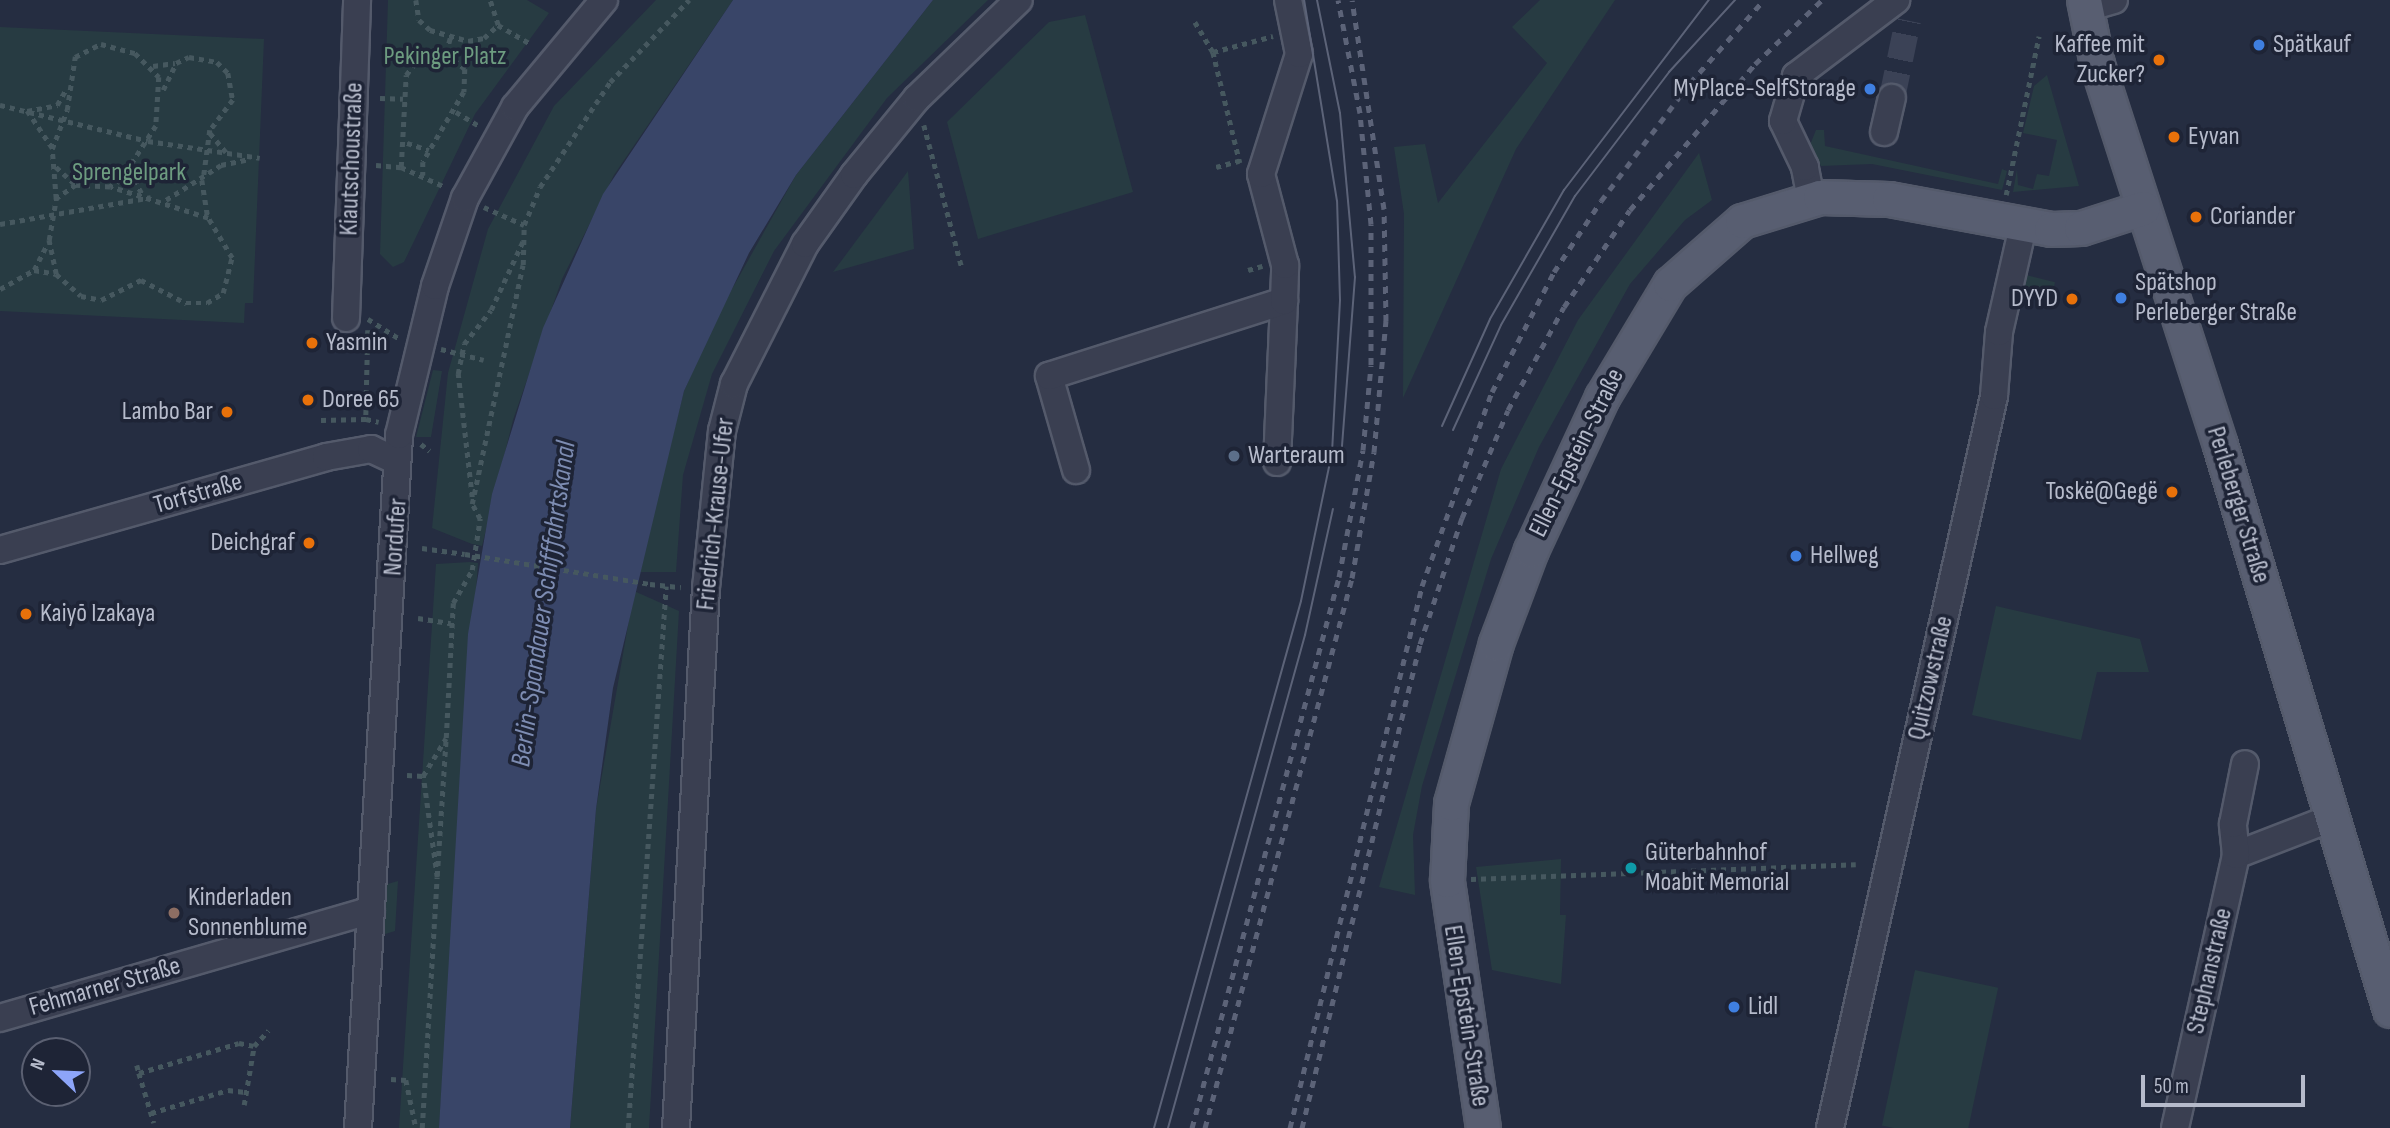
<!DOCTYPE html>
<html>
<head>
<meta charset="utf-8">
<style>
  body { margin:0 }
  #map { position:relative; width:2390px; height:1128px; overflow:hidden; background:#252d41; font-family:"Sofia Sans Condensed",sans-serif }
  div>[style] { position:absolute }
  .green>* { inset:0; background:#273b42; transform-origin:0 0 }
  .water>* { inset:0; background:#394568 }
  .minor-tunnel>* { height:26px; margin-top:-13px; transform-origin:0; background:repeating-linear-gradient(90deg,#3b4256 0 26px,transparent 0 39px) }
  .path>* { height:4.5px; margin-top:-2.25px; transform-origin:0; background:repeating-linear-gradient(90deg,#46585f 0 5px,transparent 0 10px) }
  .roads { filter:drop-shadow(2px 0 #545a6b) drop-shadow(-2px 0 #545a6b) drop-shadow(0 2px #545a6b) drop-shadow(0 -2px #545a6b) }
  .minor>* { height:26px; margin:-13px; padding:0 13px; transform-origin:13px; border-radius:13px; background:#3a3f51 }
  .major>* { height:33px; margin:-16.5px; padding:0 16.5px; transform-origin:16.5px; border-radius:16.5px; background:#585e71 }
  .tram>* { height:2px; margin:-1px; padding:0 1px; transform-origin:1px; border-radius:1px; background:#5c6378 }
  .rail>* { height:5px; margin-top:-2.5px; transform-origin:0; background:repeating-linear-gradient(90deg,#5c6378 0 7px,transparent 0 14px) }
  .path-bridge>* { height:4.5px; margin-top:-2.25px; transform-origin:0; background:repeating-linear-gradient(90deg,#46585f 0 5px,transparent 0 10px) }
  .dots>* { width:19px; height:19px; translate:-50% -50%; box-sizing:border-box; border:4px solid #1e2436; border-radius:50% }
  span { translate:-50% -50%; white-space:nowrap; text-align:center; line-height:1.15; -webkit-text-stroke:7px #1e2436; paint-order:stroke }
  .poi-label { font-size:26px; color:#b6bbcb }
  .right { translate:-100% -50%; text-align:right }
  .left { translate:0 -50%; text-align:left }
  .park-label { font-size:26px; color:#6d9c80 }
  .street-label { font-size:26px; color:#b6bbcb }
  .water-label { font-size:28px; color:#7d8cb2; font-style:italic }
  .north { position:absolute; left:21px; top:1037px; width:70px; height:70px; box-sizing:border-box; background:#1e2436; border:2px solid #5b6072; border-radius:50%; rotate:293deg; font-size:19px; font-weight:700; line-height:28px; text-align:center; color:#b6bbcb }
  .north::after { content:''; display:block; margin:auto; width:24px; height:32px; background:#8da5f9; clip-path:polygon(50% 0,100% 100%,50% 72%,0 100%) }
  .scale { position:absolute; left:2141px; top:1075px; width:164px; height:32px; box-sizing:border-box; border:4px solid #b6bbcb; border-top:0; padding-left:9px; font-size:21px; line-height:24px; white-space:nowrap; color:#b6bbcb; -webkit-text-stroke:5px #1e2436; paint-order:stroke }
</style>
</head>
<body>
<div id="map">
  <div class="green">
    <i style="clip-path:polygon(388px 0,527px 0,549px 13px,475px 114px,404px 262px,393px 267px,380px 254px)"></i>
    <i style="clip-path:polygon(656px 0,733px 0,614px 175px,562px 279px,513px 420px,482px 546px,472px 544px,432px 528px,448px 373px,488px 229px,554px 106px)"></i>
    <i style="clip-path:polygon(933px 0,988px 0,887px 98px,774px 251px,712px 374px,683px 475px,676px 572px,638px 572px,684px 391px,718px 314px,796px 175px)"></i>
    <i style="clip-path:polygon(1540px 0,1615px 0,1516px 149px,1403px 398px,1404px 214px,1394px 147px,1425px 144px,1438px 203px,1547px 63px,1512px 27px)"></i>
    <i style="clip-path:polygon(1085px 15px,1133px 192px,978px 239px,947px 122px,1049px 22px)"></i>
    <i style="clip-path:polygon(0 27px,264px 39px,253px 303px,245px 303px,244px 323px,0 311px)"></i>
    <i style="clip-path:polygon(2047px 75px,2079px 186px,2013px 192px,2017px 169px,2018px 185px,2033px 189px,2037px 174px,2049px 176px,2057px 140px,2023px 133px,2034px 86px)"></i>
    <i style="clip-path:polygon(1816px 130px,1824px 130px,1825px 146px,1998px 184px,2002px 169px,2007px 171px,2002px 190px,1872px 164px,1821px 166px,1810px 145px)"></i>
    <i style="clip-path:polygon(1699px 153px,1712px 200px,1685px 220px,1630px 284px,1539px 447px,1491px 559px,1422px 786px,1413px 835px,1415px 895px,1379px 887px,1501px 469px,1578px 320px)"></i>
    <i style="clip-path:polygon(908px 171px,914px 249px,833px 272px)"></i>
    <i style="left:2022px;top:274px;width:34px;height:18px;rotate:14deg"></i>
    <i style="clip-path:polygon(433px 370px,442px 371px,431px 437px,416px 437px)"></i>
    <i style="clip-path:polygon(470px 562px,478px 563px,439px 1128px,399px 1128px,436px 564px)"></i>
    <i style="clip-path:polygon(634px 591px,679px 611px,649px 1128px,570px 1128px,596px 809px)"></i>
    <i style="clip-path:polygon(1996px 606px,2140px 639px,2149px 672px,2097px 672px,2081px 740px,1972px 715px)"></i>
    <i style="clip-path:polygon(1561px 859px,1560px 915px,1566px 915px,1561px 984px,1492px 970px,1476px 867px)"></i>
    <i style="clip-path:polygon(398px 881px,395px 931px,382px 935px,384px 885px)"></i>
    <i style="left:1915px;top:970px;width:85px;height:159px;rotate:12deg"></i>
  </div>
  <div class="water">
    <i style="clip-path:polygon(733px 0,933px 0,796px 175px,749px 253px,684px 391px,613px 688px,596px 809px,570px 1128px,439px 1128px,468px 634px,492px 494px,543px 328px,603px 194px)"></i>
  </div>
  <div class="minor-tunnel">
    <i style="left:1892px;top:98px;width:79px;rotate:-78.3deg"></i>
  </div>
  <div class="path">
    <i style="left:416px;top:0;width:20px;rotate:81deg"></i>
    <i style="left:419px;top:20px;width:15px;rotate:42deg"></i>
    <i style="left:430px;top:30px;width:40px;rotate:16deg"></i>
    <i style="left:468px;top:41px;width:16px;rotate:-11deg"></i>
    <i style="left:484px;top:38px;width:19px;rotate:-43deg"></i>
    <i style="left:498px;top:25px;width:26px;rotate:-108deg"></i>
    <i style="left:1195px;top:22px;width:35px;rotate:59deg"></i>
    <i style="left:1213px;top:52px;width:114px;rotate:76.3deg"></i>
    <i style="left:498px;top:25px;width:36px;rotate:30deg"></i>
    <i style="left:1213px;top:52px;width:62px;rotate:-14.9deg"></i>
    <i style="left:446px;top:53px;width:16px;rotate:-75deg"></i>
    <i style="left:153px;top:66px;width:22px;rotate:-8deg"></i>
    <i style="left:2136px;top:68px;width:6px;rotate:-18deg"></i>
    <i style="left:163px;top:90px;width:30px;rotate:-64deg"></i>
    <i style="left:176px;top:63px;width:14px;rotate:-25deg"></i>
    <i style="left:189px;top:57px;width:28px;rotate:10deg"></i>
    <i style="left:217px;top:62px;width:16px;rotate:45deg"></i>
    <i style="left:228px;top:73px;width:27px;rotate:80deg"></i>
    <i style="left:233px;top:100px;width:38px;rotate:127deg"></i>
    <i style="left:210px;top:130px;width:45px;rotate:97.6deg"></i>
    <i style="left:380px;top:98px;width:23px;rotate:2deg"></i>
    <i style="left:0;top:105px;width:152px;rotate:13.7deg"></i>
    <i style="left:148px;top:141px;width:113px;rotate:8.6deg"></i>
    <i style="left:456px;top:112px;width:27px;rotate:31deg"></i>
    <i style="left:924px;top:125px;width:148px;rotate:75.1deg"></i>
    <i style="left:210px;top:133px;width:25px;rotate:50deg"></i>
    <i style="left:407px;top:143px;width:23px;rotate:18deg"></i>
    <i style="left:52px;top:148px;width:45px;rotate:-124deg"></i>
    <i style="left:27px;top:111px;width:31px;rotate:-11deg"></i>
    <i style="left:57px;top:105px;width:16px;rotate:-60deg"></i>
    <i style="left:376px;top:165px;width:25px;rotate:5deg"></i>
    <i style="left:401px;top:167px;width:48px;rotate:24.4deg"></i>
    <i style="left:56px;top:167px;width:27px;rotate:42deg"></i>
    <i style="left:401px;top:167px;width:92px;rotate:-86.9deg"></i>
    <i style="left:406px;top:75px;width:25px;rotate:-53deg"></i>
    <i style="left:421px;top:55px;width:25px;rotate:-5deg"></i>
    <i style="left:446px;top:53px;width:25px;rotate:40deg"></i>
    <i style="left:465px;top:69px;width:23px;rotate:92deg"></i>
    <i style="left:464px;top:92px;width:81px;rotate:120.4deg"></i>
    <i style="left:423px;top:162px;width:13px;rotate:90deg"></i>
    <i style="left:1216px;top:167px;width:24px;rotate:-15deg"></i>
    <i style="left:130px;top:171px;width:26px;rotate:62deg"></i>
    <i style="left:202px;top:180px;width:37px;rotate:81deg"></i>
    <i style="left:2006px;top:195px;width:162px;rotate:-78.3deg"></i>
    <i style="left:166px;top:200px;width:65px;rotate:-32.5deg"></i>
    <i style="left:221px;top:165px;width:29px;rotate:-12deg"></i>
    <i style="left:484px;top:207px;width:44px;rotate:24.2deg"></i>
    <i style="left:0;top:224px;width:153px;rotate:-10.1deg"></i>
    <i style="left:34px;top:270px;width:30px;rotate:-63deg"></i>
    <i style="left:1248px;top:270px;width:15px;rotate:-16deg"></i>
    <i style="left:56px;top:274px;width:33px;rotate:41deg"></i>
    <i style="left:81px;top:296px;width:20px;rotate:11deg"></i>
    <i style="left:101px;top:300px;width:45px;rotate:-26.6deg"></i>
    <i style="left:141px;top:280px;width:51px;rotate:27.1deg"></i>
    <i style="left:186px;top:303px;width:21px"></i>
    <i style="left:207px;top:303px;width:19px;rotate:-32deg"></i>
    <i style="left:223px;top:293px;width:36px;rotate:-76deg"></i>
    <i style="left:232px;top:258px;width:47px;rotate:-121deg"></i>
    <i style="left:208px;top:218px;width:102px;rotate:-162.3deg"></i>
    <i style="left:0;top:289px;width:39px;rotate:-29deg"></i>
    <i style="left:34px;top:270px;width:22px;rotate:10deg"></i>
    <i style="left:56px;top:274px;width:35px;rotate:-102deg"></i>
    <i style="left:49px;top:240px;width:42px;rotate:-80.3deg"></i>
    <i style="left:56px;top:199px;width:50px;rotate:-94.6deg"></i>
    <i style="left:52px;top:149px;width:42px;rotate:-69deg"></i>
    <i style="left:67px;top:110px;width:54px;rotate:-81.4deg"></i>
    <i style="left:75px;top:57px;width:29px;rotate:-27deg"></i>
    <i style="left:101px;top:44px;width:35px;rotate:15deg"></i>
    <i style="left:135px;top:53px;width:34px;rotate:45deg"></i>
    <i style="left:159px;top:77px;width:49px;rotate:93.5deg"></i>
    <i style="left:156px;top:126px;width:64px;rotate:122.9deg"></i>
    <i style="left:121px;top:180px;width:13px;rotate:148deg"></i>
    <i style="left:110px;top:187px;width:34px;rotate:-177deg"></i>
    <i style="left:76px;top:185px;width:24px;rotate:145deg"></i>
    <i style="left:368px;top:319px;width:36px;rotate:32deg"></i>
    <i style="left:368px;top:330px;width:89px;rotate:91.3deg"></i>
    <i style="left:366px;top:419px;width:13px;rotate:13deg"></i>
    <i style="left:441px;top:349px;width:44px;rotate:14.3deg"></i>
    <i style="left:321px;top:420px;width:45px;rotate:-1.3deg"></i>
    <i style="left:421px;top:444px;width:11px;rotate:38deg"></i>
    <i style="left:472px;top:497px;width:124px;rotate:-96.5deg"></i>
    <i style="left:458px;top:374px;width:31px;rotate:-79deg"></i>
    <i style="left:464px;top:344px;width:43px;rotate:-51.5deg"></i>
    <i style="left:491px;top:310px;width:76px;rotate:-65.1deg"></i>
    <i style="left:422px;top:548px;width:43px;rotate:7.9deg"></i>
    <i style="left:650px;top:584px;width:31px;rotate:6deg"></i>
    <i style="left:418px;top:618px;width:33px;rotate:9deg"></i>
    <i style="left:407px;top:775px;width:16px;rotate:4deg"></i>
    <i style="left:423px;top:776px;width:44px;rotate:-58.8deg"></i>
    <i style="left:446px;top:738px;width:135px;rotate:-87deg"></i>
    <i style="left:453px;top:603px;width:38px;rotate:-60deg"></i>
    <i style="left:472px;top:570px;width:52px;rotate:-81.1deg"></i>
    <i style="left:480px;top:519px;width:17px;rotate:-118deg"></i>
    <i style="left:472px;top:504px;width:244px;rotate:-78deg"></i>
    <i style="left:523px;top:265px;width:40px;rotate:-88.6deg"></i>
    <i style="left:524px;top:225px;width:41px;rotate:-67.2deg"></i>
    <i style="left:540px;top:187px;width:126px;rotate:-56.3deg"></i>
    <i style="left:610px;top:82px;width:114px;rotate:-46.1deg"></i>
    <i style="left:437px;top:876px;width:138px;rotate:-86.3deg"></i>
    <i style="left:1471px;top:879px;width:385px;rotate:-2.2deg"></i>
    <i style="left:137px;top:1065px;width:8px;rotate:76deg"></i>
    <i style="left:139px;top:1073px;width:104px;rotate:-16.7deg"></i>
    <i style="left:239px;top:1043px;width:15px;rotate:11deg"></i>
    <i style="left:139px;top:1073px;width:52px;rotate:73.3deg"></i>
    <i style="left:391px;top:1079px;width:15px;rotate:4deg"></i>
    <i style="left:406px;top:1080px;width:49px;rotate:78.2deg"></i>
    <i style="left:244px;top:1105px;width:60px;rotate:-80.4deg"></i>
    <i style="left:254px;top:1046px;width:21px;rotate:-47deg"></i>
    <i style="left:151px;top:1113px;width:80px;rotate:-16.6deg"></i>
    <i style="left:228px;top:1090px;width:17px;rotate:7deg"></i>
    <i style="left:422px;top:1128px;width:251px;rotate:-86.6deg"></i>
    <i style="left:437px;top:877px;width:102px;rotate:-97.9deg"></i>
    <i style="left:628px;top:1128px;width:543px;rotate:-85.99deg"></i>
  </div>
  <div class="roads">
    <div class="minor">
      <i style="left:2086px;top:8px;width:29px;rotate:-16deg"></i>
      <i style="left:1884px;top:132px;width:35px;rotate:-77deg"></i>
      <i style="left:1811px;top:199px;width:33px;rotate:-101deg"></i>
      <i style="left:1805px;top:167px;width:51px;rotate:-115.6deg"></i>
      <i style="left:1783px;top:121px;width:47px;rotate:-73.9deg"></i>
      <i style="left:1796px;top:76px;width:126px;rotate:-37.2deg"></i>
      <i style="left:346px;top:318px;width:318px;rotate:-88deg"></i>
      <i style="left:1277px;top:462px;width:161px;rotate:-87.5deg"></i>
      <i style="left:1076px;top:470px;width:98px;rotate:-106deg"></i>
      <i style="left:1049px;top:376px;width:247px;rotate:-17.7deg"></i>
      <i style="left:1284px;top:301px;width:36px;rotate:-88deg"></i>
      <i style="left:1285px;top:265px;width:94px;rotate:-104.8deg"></i>
      <i style="left:1261px;top:174px;width:126px;rotate:-72.4deg"></i>
      <i style="left:1299px;top:54px;width:55px;rotate:-101.5deg"></i>
      <i style="left:0;top:550px;width:339px;rotate:-15.9deg"></i>
      <i style="left:326px;top:457px;width:46px;rotate:-10.1deg"></i>
      <i style="left:371px;top:449px;width:26px;rotate:25deg"></i>
      <i style="left:2236px;top:855px;width:103px;rotate:-21.1deg"></i>
      <i style="left:0;top:1018px;width:386px;rotate:-16.2deg"></i>
      <i style="left:358px;top:1128px;width:694px;rotate:-86.61deg"></i>
      <i style="left:399px;top:435px;width:153px;rotate:-76.4deg"></i>
      <i style="left:435px;top:286px;width:93px;rotate:-71.2deg"></i>
      <i style="left:465px;top:198px;width:104px;rotate:-61.2deg"></i>
      <i style="left:515px;top:107px;width:139px;rotate:-50.2deg"></i>
      <i style="left:676px;top:1128px;width:541px;rotate:-86.82deg"></i>
      <i style="left:706px;top:588px;width:158px;rotate:-84.2deg"></i>
      <i style="left:722px;top:431px;width:49px;rotate:-75.7deg"></i>
      <i style="left:734px;top:384px;width:157px;rotate:-63.1deg"></i>
      <i style="left:805px;top:244px;width:85px;rotate:-54.6deg"></i>
      <i style="left:854px;top:175px;width:99px;rotate:-50.7deg"></i>
      <i style="left:917px;top:98px;width:141px;rotate:-43.9deg"></i>
      <i style="left:1830px;top:1128px;width:750px;rotate:-77.37deg"></i>
      <i style="left:1994px;top:396px;width:64px;rotate:-85.5deg"></i>
      <i style="left:1999px;top:332px;width:109px;rotate:-77.2deg"></i>
      <i style="left:2175px;top:1128px;width:280px;rotate:-77.4deg"></i>
      <i style="left:2236px;top:855px;width:31px;rotate:-96deg"></i>
      <i style="left:2233px;top:824px;width:61px;rotate:-78.7deg"></i>
    </div>
    <div class="major">
      <i style="left:2084px;top:0;width:65px;rotate:78.5deg"></i>
      <i style="left:2097px;top:64px;width:400px;rotate:72.1deg"></i>
      <i style="left:2220px;top:445px;width:590px;rotate:73.25deg"></i>
      <i style="left:1483px;top:1128px;width:251px;rotate:-98.3deg"></i>
      <i style="left:1447px;top:880px;width:77px;rotate:-87deg"></i>
      <i style="left:1451px;top:803px;width:166px;rotate:-74.3deg"></i>
      <i style="left:1496px;top:643px;width:99px;rotate:-69.4deg"></i>
      <i style="left:1531px;top:550px;width:169px;rotate:-65.1deg"></i>
      <i style="left:1602px;top:397px;width:132px;rotate:-59deg"></i>
      <i style="left:1670px;top:284px;width:96px;rotate:-41.2deg"></i>
      <i style="left:1742px;top:221px;width:82px;rotate:-17.1deg"></i>
      <i style="left:1820px;top:197px;width:69px;rotate:1.7deg"></i>
      <i style="left:1889px;top:199px;width:165px;rotate:10.5deg"></i>
      <i style="left:2051px;top:229px;width:30px;rotate:-2deg"></i>
      <i style="left:2081px;top:228px;width:65px;rotate:-17.9deg"></i>
    </div>
  </div>
  <div class="tram">
    <i style="left:1317px;top:0;width:115px;rotate:78.5deg"></i>
    <i style="left:1340px;top:113px;width:165px;rotate:84.8deg"></i>
    <i style="left:1355px;top:277px;width:185px;rotate:94.4deg"></i>
    <i style="left:1442px;top:426px;width:117px;rotate:-65.8deg"></i>
    <i style="left:1490px;top:319px;width:149px;rotate:-60.2deg"></i>
    <i style="left:1564px;top:190px;width:239px;rotate:-52.7deg"></i>
    <i style="left:1453px;top:430px;width:115px;rotate:-65.4deg"></i>
    <i style="left:1501px;top:325px;width:149px;rotate:-60.2deg"></i>
    <i style="left:1575px;top:196px;width:156px;rotate:-52.8deg"></i>
    <i style="left:1669px;top:72px;width:98px;rotate:-47.5deg"></i>
    <i style="left:1154px;top:1128px;width:547px;rotate:-74.41deg"></i>
    <i style="left:1301px;top:601px;width:151px;rotate:-78.2deg"></i>
    <i style="left:1332px;top:453px;width:153px;rotate:-87deg"></i>
    <i style="left:1340px;top:300px;width:99px;rotate:-91.7deg"></i>
    <i style="left:1337px;top:201px;width:204px;rotate:-99.3deg"></i>
    <i style="left:1168px;top:1128px;width:512px;rotate:-74.47deg"></i>
    <i style="left:1305px;top:635px;width:129px;rotate:-77.5deg"></i>
  </div>
  <div class="rail">
    <i style="left:1192px;top:1128px;width:570px;rotate:-75.06deg"></i>
    <i style="left:1339px;top:577px;width:129px;rotate:-79.3deg"></i>
    <i style="left:1363px;top:450px;width:85px;rotate:-84.6deg"></i>
    <i style="left:1371px;top:365px;width:141px;rotate:-90deg"></i>
    <i style="left:1371px;top:224px;width:112px;rotate:-95.7deg"></i>
    <i style="left:1360px;top:113px;width:115px;rotate:-101deg"></i>
    <i style="left:1205px;top:1128px;width:569px;rotate:-75.04deg"></i>
    <i style="left:1352px;top:578px;width:128px;rotate:-80.1deg"></i>
    <i style="left:1374px;top:452px;width:132px;rotate:-84.8deg"></i>
    <i style="left:1386px;top:321px;width:112px;rotate:-91deg"></i>
    <i style="left:1384px;top:209px;width:211px;rotate:-98.7deg"></i>
    <i style="left:1290px;top:1128px;width:558px;rotate:-76.31deg"></i>
    <i style="left:1422px;top:586px;width:206px;rotate:-70.2deg"></i>
    <i style="left:1492px;top:392px;width:135px;rotate:-62.7deg"></i>
    <i style="left:1554px;top:272px;width:85px;rotate:-56.5deg"></i>
    <i style="left:1601px;top:201px;width:148px;rotate:-53deg"></i>
    <i style="left:1690px;top:83px;width:111px;rotate:-48.3deg"></i>
    <i style="left:1302px;top:1128px;width:498px;rotate:-76.3deg"></i>
    <i style="left:1420px;top:644px;width:133px;rotate:-71.6deg"></i>
    <i style="left:1462px;top:518px;width:117px;rotate:-66.9deg"></i>
    <i style="left:1508px;top:410px;width:117px;rotate:-61.5deg"></i>
    <i style="left:1564px;top:307px;width:117px;rotate:-55.8deg"></i>
    <i style="left:1630px;top:210px;width:192px;rotate:-49.4deg"></i>
    <i style="left:1755px;top:64px;width:93px;rotate:-43.7deg"></i>
  </div>
  <div class="path-bridge">
    <i style="left:465px;top:554px;width:187px;rotate:9.2deg"></i>
  </div>
  <div class="dots">
    <i style="left:2259px;top:45px;background:#3f7fe0"></i>
    <i style="left:2159px;top:60px;background:#e8710a"></i>
    <i style="left:1870px;top:89px;background:#3f7fe0"></i>
    <i style="left:2174px;top:137px;background:#e8710a"></i>
    <i style="left:2196px;top:217px;background:#e8710a"></i>
    <i style="left:2121px;top:298px;background:#3f7fe0"></i>
    <i style="left:2072px;top:299px;background:#e8710a"></i>
    <i style="left:312px;top:343px;background:#e8710a"></i>
    <i style="left:308px;top:400px;background:#e8710a"></i>
    <i style="left:227px;top:412px;background:#e8710a"></i>
    <i style="left:1234px;top:456px;background:#5c6f8a"></i>
    <i style="left:2172px;top:492px;background:#e8710a"></i>
    <i style="left:309px;top:543px;background:#e8710a"></i>
    <i style="left:1796px;top:556px;background:#3f7fe0"></i>
    <i style="left:26px;top:614px;background:#e8710a"></i>
    <i style="left:1631px;top:868px;background:#0f9aa8"></i>
    <i style="left:174px;top:913px;background:#8d6e63"></i>
    <i style="left:1734px;top:1007px;background:#3f7fe0"></i>
  </div>
  <div class="poi-label">
    <span class="right" style="left:2145px;top:60px">Kaffee mit<br>Zucker?</span>
    <span class="left" style="left:2273px;top:45px">Spätkauf</span>
    <span class="right" style="left:1856px;top:89px">MyPlace-SelfStorage</span>
    <span class="left" style="left:2188px;top:137px">Eyvan</span>
    <span class="left" style="left:2210px;top:217px">Coriander</span>
    <span class="left" style="left:2135px;top:298px">Spätshop<br>Perleberger Straße</span>
    <span class="right" style="left:2058px;top:299px">DYYD</span>
    <span class="left" style="left:326px;top:343px">Yasmin</span>
    <span class="left" style="left:322px;top:400px">Doree 65</span>
    <span class="right" style="left:213px;top:412px">Lambo Bar</span>
    <span class="left" style="left:1248px;top:456px">Warteraum</span>
    <span class="right" style="left:2158px;top:492px">Toskë@Gegë</span>
    <span class="right" style="left:295px;top:543px">Deichgraf</span>
    <span class="left" style="left:1810px;top:556px">Hellweg</span>
    <span class="left" style="left:40px;top:614px">Kaiyō Izakaya</span>
    <span class="left" style="left:1645px;top:868px">Güterbahnhof<br>Moabit Memorial</span>
    <span class="left" style="left:188px;top:913px">Kinderladen<br>Sonnenblume</span>
    <span class="left" style="left:1748px;top:1007px">Lidl</span>
  </div>
  <div class="park-label">
    <span style="left:445px;top:57px">Pekinger Platz</span>
    <span style="left:129px;top:173px">Sprengelpark</span>
  </div>
  <div class="street-label">
    <span style="left:352px;top:159px;rotate:-88deg">Kiautschoustraße</span>
    <span style="left:1577px;top:453px;rotate:-64deg">Ellen-Epstein-Straße</span>
    <span style="left:198px;top:494px;rotate:-16deg">Torfstraße</span>
    <span style="left:2238px;top:505px;rotate:73deg">Perleberger Straße</span>
    <span style="left:716px;top:514px;rotate:-84deg">Friedrich-Krause-Ufer</span>
    <span style="left:396px;top:537px;rotate:-86deg">Nordufer</span>
    <span style="left:1931px;top:678px;rotate:-77deg">Quitzowstraße</span>
    <span style="left:2210px;top:971px;rotate:-77deg">Stephanstraße</span>
    <span style="left:105px;top:987px;rotate:-16deg">Fehmarner Straße</span>
    <span style="left:1466px;top:1016px;rotate:81deg">Ellen-Epstein-Straße</span>
  </div>
  <div class="water-label">
    <span style="left:544px;top:604px;rotate:-82deg">Berlin-Spandauer Schifffahrtskanal</span>
  </div>
  <div class="north">N</div>
  <div class="scale">50 m</div>
</div>
</body>
</html>
